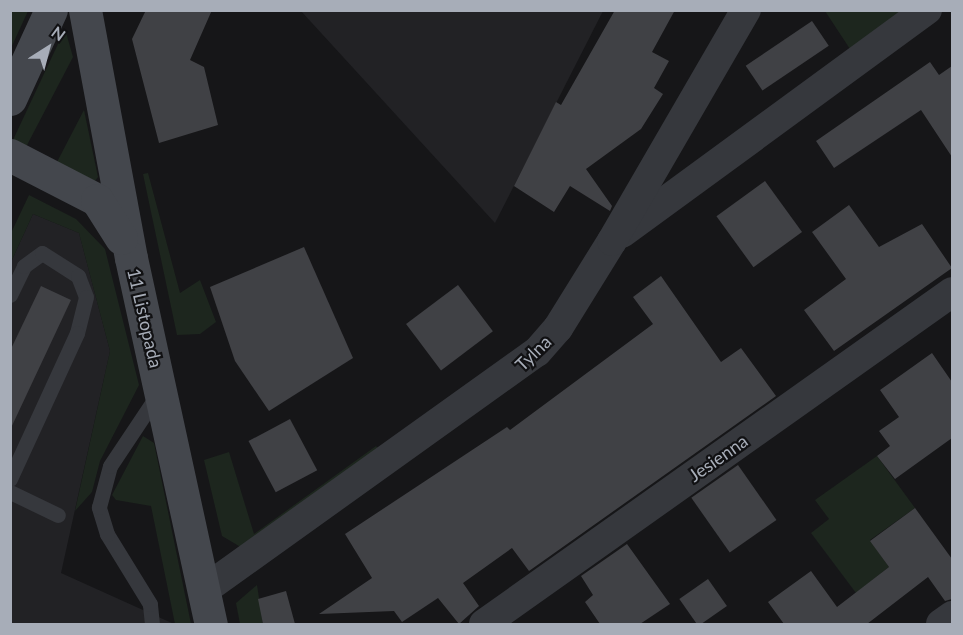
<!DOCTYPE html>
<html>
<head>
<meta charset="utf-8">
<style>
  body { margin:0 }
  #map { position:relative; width:963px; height:635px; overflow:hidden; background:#161618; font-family:Lato,sans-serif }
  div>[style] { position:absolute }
  .built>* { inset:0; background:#222225 }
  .green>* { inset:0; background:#1d261e }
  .building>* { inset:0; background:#404145; transform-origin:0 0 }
  .service>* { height:15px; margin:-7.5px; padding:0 7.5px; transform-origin:7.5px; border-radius:7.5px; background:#36383d }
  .minor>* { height:30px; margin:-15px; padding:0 15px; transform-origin:15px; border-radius:15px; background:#36383d }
  .secondary>* { height:33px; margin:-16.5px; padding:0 16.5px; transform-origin:16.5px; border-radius:16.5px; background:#44474d }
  span { translate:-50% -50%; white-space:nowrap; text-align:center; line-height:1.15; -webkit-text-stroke:4.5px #111113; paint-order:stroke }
  .street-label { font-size:18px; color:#a7adb8 }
  .frame { position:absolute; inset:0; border:12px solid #a7adb8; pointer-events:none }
  .north { position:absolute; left:18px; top:18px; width:60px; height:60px; -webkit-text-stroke:4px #111113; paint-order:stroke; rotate:36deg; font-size:16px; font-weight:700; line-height:24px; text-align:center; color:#a7adb8 }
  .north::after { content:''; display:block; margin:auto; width:21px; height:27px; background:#a7adb8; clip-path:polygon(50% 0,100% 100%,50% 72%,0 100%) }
</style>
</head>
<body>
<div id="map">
  <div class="built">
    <i style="clip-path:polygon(301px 11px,603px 11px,495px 223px)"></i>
    <i style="clip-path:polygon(33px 214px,79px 233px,110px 351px,61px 573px,174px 624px,11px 624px,11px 262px)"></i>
  </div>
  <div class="green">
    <i style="clip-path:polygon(11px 10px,28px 11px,11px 48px,10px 11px)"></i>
    <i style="clip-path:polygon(825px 11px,902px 11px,850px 49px)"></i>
    <i style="clip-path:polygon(65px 29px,73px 57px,26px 147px,13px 140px)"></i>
    <i style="clip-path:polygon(84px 110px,98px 177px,95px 181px,57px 162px)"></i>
    <i style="clip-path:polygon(148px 173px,180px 293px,200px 280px,216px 322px,200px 334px,177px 335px,143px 174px)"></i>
    <i style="clip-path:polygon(29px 195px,76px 219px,105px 249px,139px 385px,100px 461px,92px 492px,75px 511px,110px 351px,79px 233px,33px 214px,11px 262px,11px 233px)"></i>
    <i style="clip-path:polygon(143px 436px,154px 443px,191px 624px,175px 624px,151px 506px,116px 500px,112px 495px)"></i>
    <i style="clip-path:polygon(376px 446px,382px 453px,244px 549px,222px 536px,204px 460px,229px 452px,254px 534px)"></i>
    <i style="clip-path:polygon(877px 456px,915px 508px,870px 540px,889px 567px,856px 593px,811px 533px,829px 519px,815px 500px)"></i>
    <i style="clip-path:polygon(257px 585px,263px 624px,240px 624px,236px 603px)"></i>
  </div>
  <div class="building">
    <i style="clip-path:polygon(146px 10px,212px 10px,190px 60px,204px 67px,218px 125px,159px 143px,132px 39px)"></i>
    <i style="clip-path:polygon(615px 10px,675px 10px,652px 52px,669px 61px,654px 88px,663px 94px,641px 129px,586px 169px,612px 206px,610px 211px,570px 186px,554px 212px,514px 186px,556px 102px,561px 105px)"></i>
    <i style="left:812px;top:21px;width:30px;height:80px;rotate:56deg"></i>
    <i style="clip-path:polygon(930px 62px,939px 75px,952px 66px,952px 157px,921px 110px,834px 168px,816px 141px)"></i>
    <i style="left:765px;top:181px;width:63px;height:60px;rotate:54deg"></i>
    <i style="clip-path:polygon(849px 205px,879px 247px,922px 224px,952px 268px,834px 351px,804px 310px,846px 279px,812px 232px)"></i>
    <i style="clip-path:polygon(304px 247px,353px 358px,269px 411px,235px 361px,210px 287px)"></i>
    <i style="clip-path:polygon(661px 276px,721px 362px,741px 348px,776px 396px,529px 571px,512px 548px,463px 583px,479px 606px,459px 624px,438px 598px,402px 622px,394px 611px,319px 614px,372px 578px,345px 534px,507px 427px,510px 430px,653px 324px,633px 297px)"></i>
    <i style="left:458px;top:285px;width:58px;height:65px;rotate:53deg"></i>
    <i style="clip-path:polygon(41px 286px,71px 300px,10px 430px,10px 351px)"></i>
    <i style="clip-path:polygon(932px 353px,952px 382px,952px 438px,895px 479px,877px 456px,890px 446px,879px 431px,899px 417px,880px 390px)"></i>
    <i style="left:290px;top:419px;width:58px;height:47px;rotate:62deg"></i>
    <i style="left:738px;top:465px;width:67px;height:57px;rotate:55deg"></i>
    <i style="clip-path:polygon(915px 508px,952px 559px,952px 599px,945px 601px,928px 577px,867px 624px,784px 624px,768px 602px,811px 571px,837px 607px,889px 567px,870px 541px)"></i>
    <i style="clip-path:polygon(627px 544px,670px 604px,640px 624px,600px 624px,585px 602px,593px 595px,581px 576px)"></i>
    <i style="left:708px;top:579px;width:33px;height:35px;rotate:55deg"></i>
    <i style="clip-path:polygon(286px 591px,295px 624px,263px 624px,258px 599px)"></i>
  </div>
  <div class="service">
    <i style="left:10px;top:295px;width:32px;rotate:-64deg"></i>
    <i style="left:24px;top:266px;width:22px;rotate:-36deg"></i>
    <i style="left:42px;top:253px;width:43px;rotate:32.6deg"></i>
    <i style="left:78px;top:276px;width:22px;rotate:69deg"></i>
    <i style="left:86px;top:297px;width:37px;rotate:104deg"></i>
    <i style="left:77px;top:333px;width:161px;rotate:114.7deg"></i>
    <i style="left:10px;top:492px;width:53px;rotate:25.6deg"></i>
    <i style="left:152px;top:624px;width:20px;rotate:-96deg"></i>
    <i style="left:150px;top:604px;width:82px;rotate:-121.6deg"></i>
    <i style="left:107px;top:534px;width:28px;rotate:-107deg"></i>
    <i style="left:99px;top:507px;width:42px;rotate:-75deg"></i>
    <i style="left:110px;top:466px;width:87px;rotate:-56.3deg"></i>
  </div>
  <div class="minor">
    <i style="left:622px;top:233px;width:378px;rotate:-36.2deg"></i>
    <i style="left:204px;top:590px;width:409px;rotate:-35.6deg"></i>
    <i style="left:537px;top:352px;width:32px;rotate:-49deg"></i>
    <i style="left:558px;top:328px;width:102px;rotate:-58.2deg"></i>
    <i style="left:612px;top:241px;width:267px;rotate:-59.9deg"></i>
    <i style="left:484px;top:624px;width:574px;rotate:-35.35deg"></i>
    <i style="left:941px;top:624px;width:14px;rotate:-36deg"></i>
  </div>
  <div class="secondary">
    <i style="left:85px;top:10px;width:252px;rotate:79.5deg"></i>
    <i style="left:131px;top:258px;width:375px;rotate:77.7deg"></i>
    <i style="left:10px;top:99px;width:98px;rotate:-65.3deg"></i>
    <i style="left:10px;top:155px;width:98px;rotate:27.3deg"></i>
    <i style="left:97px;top:200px;width:45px;rotate:57.7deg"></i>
  </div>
  <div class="street-label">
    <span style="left:145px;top:318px;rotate:77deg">11 Listopada</span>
    <span style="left:533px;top:353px;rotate:-44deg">Tylna</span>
    <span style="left:718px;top:458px;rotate:-35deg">Jesienna</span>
  </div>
  <div class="frame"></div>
  <div class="north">N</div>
</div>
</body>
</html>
